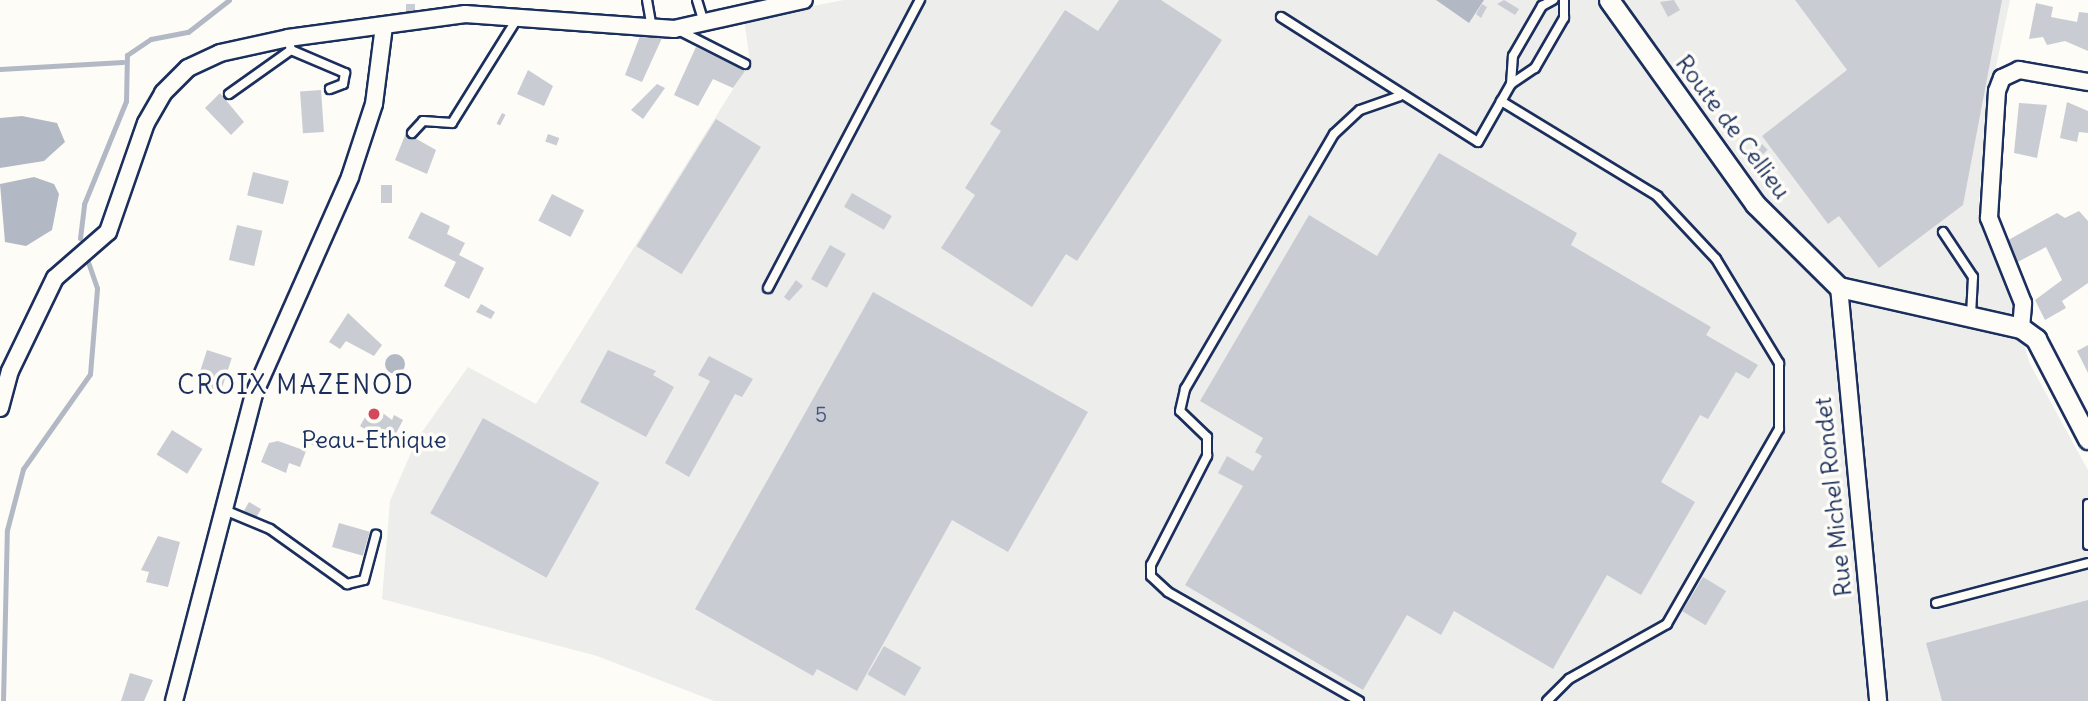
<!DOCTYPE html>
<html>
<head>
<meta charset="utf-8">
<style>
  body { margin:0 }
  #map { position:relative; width:2088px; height:701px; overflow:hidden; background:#fdfcf7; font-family:Delius,sans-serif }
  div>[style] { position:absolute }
  .built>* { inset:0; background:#edeeec }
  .water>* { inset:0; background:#b3b8c5 }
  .round { border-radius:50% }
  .stream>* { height:5px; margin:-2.5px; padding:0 2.5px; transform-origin:2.5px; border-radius:2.5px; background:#b3b8c5 }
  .building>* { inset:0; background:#c9ccd3; transform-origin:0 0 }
  .roads { filter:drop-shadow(2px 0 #1b2f5e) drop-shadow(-2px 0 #1b2f5e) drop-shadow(0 2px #1b2f5e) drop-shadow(0 -2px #1b2f5e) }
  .service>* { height:8px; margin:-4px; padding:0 4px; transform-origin:4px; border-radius:4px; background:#fdfcf7 }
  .minor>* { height:16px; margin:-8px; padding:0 8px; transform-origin:8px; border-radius:8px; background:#fdfcf7 }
  .tertiary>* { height:19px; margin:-9.5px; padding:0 9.5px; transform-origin:9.5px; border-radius:9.5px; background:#fdfcf7 }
  .dots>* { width:19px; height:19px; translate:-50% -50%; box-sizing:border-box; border:4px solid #fdfcf7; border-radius:50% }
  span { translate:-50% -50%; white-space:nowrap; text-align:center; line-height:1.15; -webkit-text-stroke:7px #fdfcf7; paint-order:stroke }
  .number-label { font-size:21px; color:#46567b }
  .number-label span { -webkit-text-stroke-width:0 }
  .street-label { font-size:24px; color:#1b2f5e }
  .poi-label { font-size:24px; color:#1b2f5e }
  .neighbourhood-label { font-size:26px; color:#1b2f5e; letter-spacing:2px }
</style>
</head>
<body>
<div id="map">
  <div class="built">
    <i style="clip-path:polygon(844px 0,2010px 0,1989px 100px,1979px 200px,2030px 364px,2088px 470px,2088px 701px,714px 701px,597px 656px,382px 599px,390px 501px,417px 439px,468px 367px,536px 404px,750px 62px,744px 19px)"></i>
  </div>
  <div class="water">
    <i style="clip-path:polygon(1436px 0,1484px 0,1469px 23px)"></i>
    <i style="clip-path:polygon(22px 116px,57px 123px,65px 142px,44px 161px,0 168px,0 118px)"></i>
    <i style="clip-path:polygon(34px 177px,54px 184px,59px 194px,52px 230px,26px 246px,5px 242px,0 184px)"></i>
    <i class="round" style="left:385px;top:354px;width:20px;height:20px"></i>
  </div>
  <div class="stream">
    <i style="left:0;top:69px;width:123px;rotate:-3.3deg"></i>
    <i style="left:80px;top:238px;width:34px;rotate:-83deg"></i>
    <i style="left:84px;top:204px;width:111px;rotate:-67.8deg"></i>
    <i style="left:126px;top:101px;width:46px;rotate:-88.8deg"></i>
    <i style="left:127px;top:55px;width:29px;rotate:-34deg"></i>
    <i style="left:151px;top:39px;width:38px;rotate:-11deg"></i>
    <i style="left:188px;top:32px;width:52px;rotate:-38deg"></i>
    <i style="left:3px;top:701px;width:171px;rotate:-88.7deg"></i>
    <i style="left:7px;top:530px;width:63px;rotate:-75.3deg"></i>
    <i style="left:23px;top:469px;width:116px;rotate:-54.8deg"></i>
    <i style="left:90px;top:374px;width:86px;rotate:-85.3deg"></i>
    <i style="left:97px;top:288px;width:28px;rotate:-109deg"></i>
  </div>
  <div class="building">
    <i style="clip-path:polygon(1119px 0,1161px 0,1222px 40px,1077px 261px,1066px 254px,1032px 307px,941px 248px,975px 195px,965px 188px,1001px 131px,990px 124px,1065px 10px,1098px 31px)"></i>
    <i style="clip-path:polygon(1504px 0,1519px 9px,1515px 15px,1497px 4px)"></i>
    <i style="clip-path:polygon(1674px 0,1680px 10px,1668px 17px,1660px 2px)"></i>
    <i style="clip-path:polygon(1795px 0,2002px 0,1963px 205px,1879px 268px,1839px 216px,1828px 224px,1762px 136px,1847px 70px)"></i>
    <i style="clip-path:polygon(2036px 3px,2053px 7px,2051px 17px,2077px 22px,2079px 12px,2088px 13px,2088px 51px,2065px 41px,2047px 45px,2043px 37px,2029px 39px)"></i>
    <i style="left:415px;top:4px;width:8px;height:9px;rotate:90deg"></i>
    <i style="clip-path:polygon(1482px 4px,1487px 7px,1481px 18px,1476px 14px)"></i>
    <i style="clip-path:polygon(640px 36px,662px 38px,642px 82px,625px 75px)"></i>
    <i style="clip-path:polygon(696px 47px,745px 71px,733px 88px,713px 79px,698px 106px,674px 95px)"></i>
    <i style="clip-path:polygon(528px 70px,553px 86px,544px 106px,517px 94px)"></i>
    <i style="clip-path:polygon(657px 84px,665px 88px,643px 119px,631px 110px)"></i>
    <i style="left:321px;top:90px;width:42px;height:21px;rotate:86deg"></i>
    <i style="clip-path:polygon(220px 93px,244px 122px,231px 135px,205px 108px)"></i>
    <i style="clip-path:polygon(2067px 102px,2088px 111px,2088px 133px,2079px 132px,2077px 142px,2060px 138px)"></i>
    <i style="clip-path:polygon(2019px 103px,2047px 105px,2037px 158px,2014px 153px)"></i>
    <i style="left:502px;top:113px;width:4px;height:12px;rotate:27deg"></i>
    <i style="left:716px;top:119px;width:53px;height:150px;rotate:32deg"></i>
    <i style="clip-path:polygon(406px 133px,436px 150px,427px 174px,395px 160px)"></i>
    <i style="left:548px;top:134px;width:12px;height:8px;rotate:20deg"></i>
    <i style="left:1762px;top:144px;width:8px;height:16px;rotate:45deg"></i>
    <i style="clip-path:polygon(1439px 153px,1577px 233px,1571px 245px,1711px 327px,1706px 335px,1758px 365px,1749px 379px,1736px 372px,1708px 419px,1700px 415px,1661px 482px,1695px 502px,1641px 595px,1607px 575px,1553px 669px,1454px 611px,1441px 635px,1407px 615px,1363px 690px,1185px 585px,1243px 486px,1218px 473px,1227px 456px,1253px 471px,1262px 456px,1255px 452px,1263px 438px,1200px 401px,1309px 215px,1377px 256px)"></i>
    <i style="left:253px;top:172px;width:37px;height:24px;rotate:14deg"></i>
    <i style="left:381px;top:185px;width:11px;height:18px"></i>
    <i style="left:852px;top:193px;width:46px;height:16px;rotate:30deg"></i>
    <i style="left:552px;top:194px;width:36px;height:30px;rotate:27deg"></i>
    <i style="clip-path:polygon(2079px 211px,2088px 221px,2088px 283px,2062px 301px,2066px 308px,2045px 320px,2035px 300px,2062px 280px,2046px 247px,2012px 265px,2001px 244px,2057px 213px,2065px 218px)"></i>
    <i style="clip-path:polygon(421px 212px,450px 226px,447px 234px,465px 243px,459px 255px,484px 268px,469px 299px,444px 286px,456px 262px,408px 238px)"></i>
    <i style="left:237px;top:225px;width:26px;height:36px;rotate:13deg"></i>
    <i style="left:830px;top:245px;width:18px;height:39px;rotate:29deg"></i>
    <i style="clip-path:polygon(796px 280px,803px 286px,789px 301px,784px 297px)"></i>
    <i style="clip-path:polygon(873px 292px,1088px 412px,1008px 552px,952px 520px,857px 691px,817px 669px,813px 676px,695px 609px)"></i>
    <i style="clip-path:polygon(481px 304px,495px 312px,491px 319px,476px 312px)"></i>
    <i style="clip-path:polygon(348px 313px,382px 345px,374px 356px,346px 341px,340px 349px,329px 342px)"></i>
    <i style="clip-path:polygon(2088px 345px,2088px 373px,2077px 351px)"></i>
    <i style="left:207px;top:350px;width:26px;height:37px;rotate:18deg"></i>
    <i style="clip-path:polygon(608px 350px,656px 371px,653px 375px,674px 387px,646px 437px,580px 402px)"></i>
    <i style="clip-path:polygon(709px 356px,753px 379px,742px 397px,735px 394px,689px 477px,665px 463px,710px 381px,698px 375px)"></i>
    <i style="clip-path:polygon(372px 405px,392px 420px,394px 415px,403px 420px,390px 445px,360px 426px)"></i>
    <i style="left:483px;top:418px;width:133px;height:109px;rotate:29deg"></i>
    <i style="left:172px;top:430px;width:36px;height:29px;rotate:32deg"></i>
    <i style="left:315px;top:433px;width:15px;height:12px;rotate:23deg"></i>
    <i style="clip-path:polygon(278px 441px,306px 451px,300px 467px,289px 463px,286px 473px,261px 462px,269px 443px)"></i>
    <i style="left:249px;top:502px;width:14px;height:10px;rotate:30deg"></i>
    <i style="left:339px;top:523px;width:32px;height:25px;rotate:16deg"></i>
    <i style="clip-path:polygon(158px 536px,180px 542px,168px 587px,146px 582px,149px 572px,141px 570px)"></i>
    <i style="left:1703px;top:577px;width:27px;height:40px;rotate:31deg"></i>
    <i style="clip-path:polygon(2088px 600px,2088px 701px,1942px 701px,1926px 643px)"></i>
    <i style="left:884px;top:646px;width:43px;height:33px;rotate:30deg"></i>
    <i style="clip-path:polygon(130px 673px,153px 680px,144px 701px,121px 701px)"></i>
  </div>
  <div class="roads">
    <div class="service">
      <i style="left:647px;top:0;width:28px;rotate:80deg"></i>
      <i style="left:697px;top:0;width:24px;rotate:73deg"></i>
      <i style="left:1281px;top:17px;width:233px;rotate:32.4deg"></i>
      <i style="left:1478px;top:142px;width:67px;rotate:-60.4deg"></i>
      <i style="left:1511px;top:84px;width:28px;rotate:-86deg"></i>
      <i style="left:1513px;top:56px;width:58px;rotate:-59.9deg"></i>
      <i style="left:1542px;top:6px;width:13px;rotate:-29deg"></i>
      <i style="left:680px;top:31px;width:73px;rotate:26.9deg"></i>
      <i style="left:291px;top:50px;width:59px;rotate:23.1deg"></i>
      <i style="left:345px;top:73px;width:11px;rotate:100deg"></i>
      <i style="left:343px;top:84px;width:14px;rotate:159deg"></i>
      <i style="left:1511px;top:84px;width:29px;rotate:-34deg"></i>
      <i style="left:1535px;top:68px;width:58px;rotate:-59.9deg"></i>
      <i style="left:1564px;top:18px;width:18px;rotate:-90deg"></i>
      <i style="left:229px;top:94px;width:76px;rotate:-35.4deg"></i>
      <i style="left:291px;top:50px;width:12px;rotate:-104deg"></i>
      <i style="left:1501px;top:101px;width:183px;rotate:31.3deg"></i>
      <i style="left:1657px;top:196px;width:86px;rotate:46.9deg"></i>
      <i style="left:1716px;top:259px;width:122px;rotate:58.8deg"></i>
      <i style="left:1779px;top:363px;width:66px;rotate:90deg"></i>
      <i style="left:1779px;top:429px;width:225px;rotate:119.9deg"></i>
      <i style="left:1667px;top:624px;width:112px;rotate:150.7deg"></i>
      <i style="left:1569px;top:679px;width:31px;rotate:135deg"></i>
      <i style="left:412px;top:133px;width:16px;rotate:-47deg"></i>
      <i style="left:423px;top:121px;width:29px;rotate:4deg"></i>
      <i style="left:452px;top:123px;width:123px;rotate:-58deg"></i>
      <i style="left:1943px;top:232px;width:54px;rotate:56.3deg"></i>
      <i style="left:1973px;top:277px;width:36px;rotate:93deg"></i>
      <i style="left:768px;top:288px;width:326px;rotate:-62.2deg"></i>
      <i style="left:2088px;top:504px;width:41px;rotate:90deg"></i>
      <i style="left:222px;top:509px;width:52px;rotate:22.6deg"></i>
      <i style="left:270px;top:529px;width:95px;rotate:35.5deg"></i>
      <i style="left:347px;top:584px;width:17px;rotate:-13deg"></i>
      <i style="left:364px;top:580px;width:47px;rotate:-75.1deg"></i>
      <i style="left:1936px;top:603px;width:157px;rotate:-14.7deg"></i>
      <i style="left:1359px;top:701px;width:220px;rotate:-150.3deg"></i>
      <i style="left:1168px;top:592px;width:23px;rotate:-137deg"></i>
      <i style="left:1151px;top:576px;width:11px;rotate:-90deg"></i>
      <i style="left:1151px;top:565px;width:123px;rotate:-62.8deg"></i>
      <i style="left:1207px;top:456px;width:19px;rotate:-90deg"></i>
      <i style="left:1207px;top:437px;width:37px;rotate:-136deg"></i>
      <i style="left:1180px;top:411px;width:23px;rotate:-77deg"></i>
      <i style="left:1185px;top:389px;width:295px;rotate:-59.7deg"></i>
      <i style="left:1334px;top:134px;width:35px;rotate:-43deg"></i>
      <i style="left:1360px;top:110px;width:42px;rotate:-19.3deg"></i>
    </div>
    <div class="minor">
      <i style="left:1839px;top:287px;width:416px;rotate:84.6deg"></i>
      <i style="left:2021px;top:328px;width:25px;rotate:-85deg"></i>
      <i style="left:2023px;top:303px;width:92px;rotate:-111.8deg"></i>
      <i style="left:1989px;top:218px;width:127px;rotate:-86.4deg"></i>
      <i style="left:1997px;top:91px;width:14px;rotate:-69deg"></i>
      <i style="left:2002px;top:78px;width:19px;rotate:-25deg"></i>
      <i style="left:2019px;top:70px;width:70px;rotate:9.9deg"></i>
      <i style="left:0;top:408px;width:38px;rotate:-75deg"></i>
      <i style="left:10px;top:371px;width:103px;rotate:-64.2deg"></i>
      <i style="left:55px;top:278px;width:70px;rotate:-41deg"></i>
      <i style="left:108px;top:232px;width:115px;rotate:-70.8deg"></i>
      <i style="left:146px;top:123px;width:34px;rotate:-60deg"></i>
      <i style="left:163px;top:93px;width:35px;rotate:-45deg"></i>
      <i style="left:188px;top:68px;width:35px;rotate:-25deg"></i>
      <i style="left:220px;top:53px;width:70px;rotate:-12.4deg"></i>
      <i style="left:288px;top:38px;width:179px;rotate:-7.7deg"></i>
      <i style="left:465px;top:14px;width:210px;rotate:4.1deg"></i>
      <i style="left:674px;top:29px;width:133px;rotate:-12.6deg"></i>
      <i style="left:174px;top:701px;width:317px;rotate:-75.4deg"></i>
      <i style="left:254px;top:394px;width:237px;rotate:-66.1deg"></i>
      <i style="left:350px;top:177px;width:77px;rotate:-71.8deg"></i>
      <i style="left:374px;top:104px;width:79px;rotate:-82.7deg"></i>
    </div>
    <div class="tertiary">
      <i style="left:1609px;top:0;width:251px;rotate:54.4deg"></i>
      <i style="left:1755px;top:204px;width:118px;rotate:44.7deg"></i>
      <i style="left:1839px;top:287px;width:187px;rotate:12.7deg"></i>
      <i style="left:2021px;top:328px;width:19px;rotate:36deg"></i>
      <i style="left:2036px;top:339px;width:113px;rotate:62.5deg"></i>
    </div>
  </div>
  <div class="dots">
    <i style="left:374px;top:414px;background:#d1495b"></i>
  </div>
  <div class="number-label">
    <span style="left:821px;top:415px">5</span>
  </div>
  <div class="street-label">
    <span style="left:1733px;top:127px;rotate:53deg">Route de Cellieu</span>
    <span style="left:1833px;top:497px;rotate:-96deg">Rue Michel Rondet</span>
  </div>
  <div class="poi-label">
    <span style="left:374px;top:440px">Peau-Ethique</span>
  </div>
  <div class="neighbourhood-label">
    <span style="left:296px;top:385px">CROIX MAZENOD</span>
  </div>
</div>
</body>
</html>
